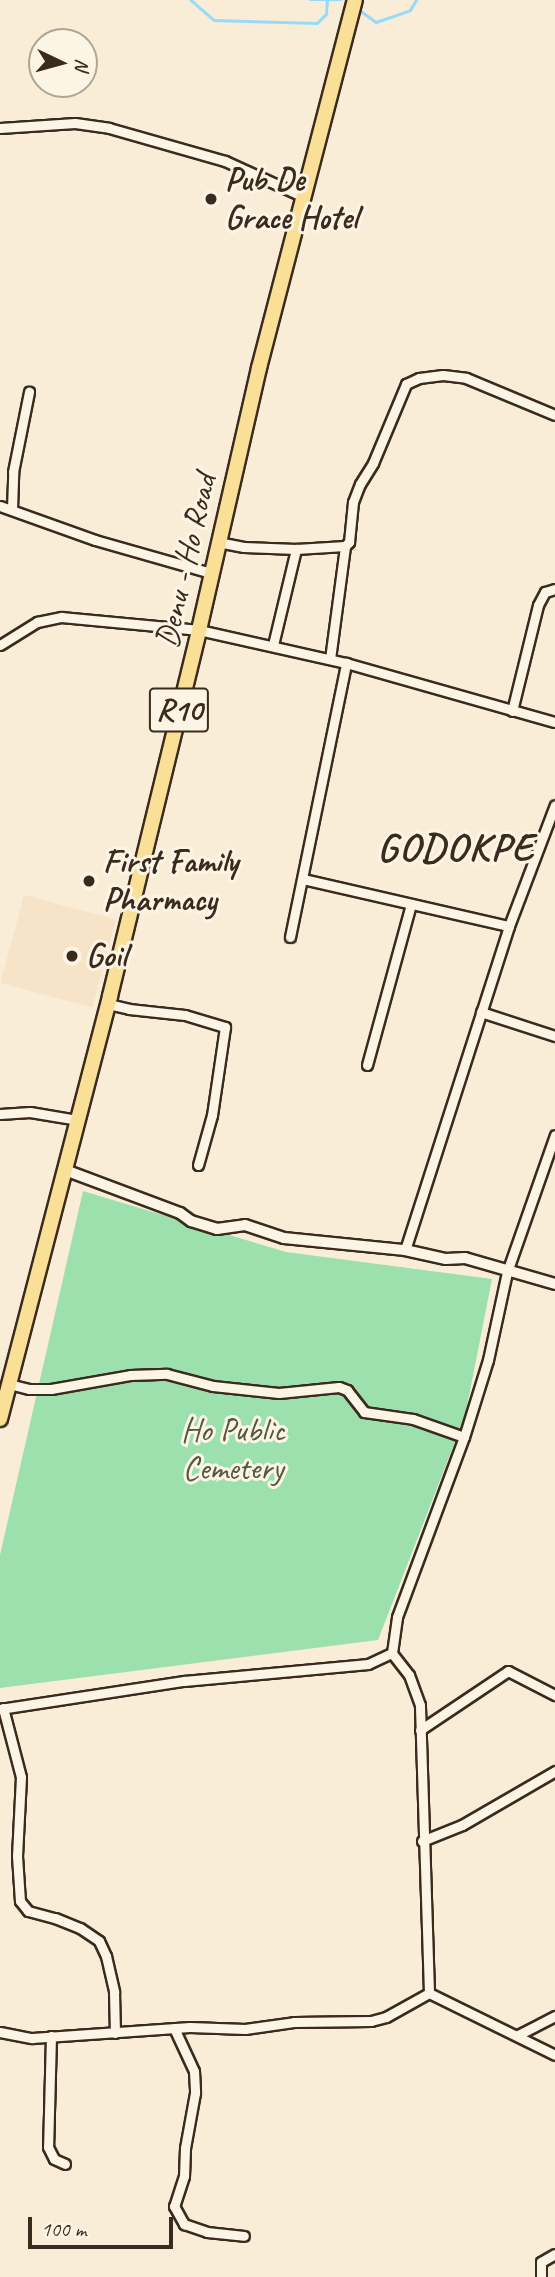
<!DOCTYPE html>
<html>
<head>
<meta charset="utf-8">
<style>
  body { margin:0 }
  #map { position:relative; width:555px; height:2277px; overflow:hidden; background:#faedd8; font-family:Caveat,sans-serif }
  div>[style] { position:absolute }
  .built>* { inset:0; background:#f7e4c8; transform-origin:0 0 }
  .green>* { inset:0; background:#9be0ad }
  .stream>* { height:2.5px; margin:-1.25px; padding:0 1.25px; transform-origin:1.25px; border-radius:1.25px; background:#98dafa }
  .roads { filter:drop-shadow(2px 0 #3b2a1e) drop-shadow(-2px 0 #3b2a1e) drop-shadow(0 2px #3b2a1e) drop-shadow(0 -2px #3b2a1e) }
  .minor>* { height:9px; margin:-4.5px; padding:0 4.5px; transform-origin:4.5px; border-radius:4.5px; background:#fcf5e5 }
  .tertiary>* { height:10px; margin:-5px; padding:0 5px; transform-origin:5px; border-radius:5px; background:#fcf5e5 }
  .primary>* { height:14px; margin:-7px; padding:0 7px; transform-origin:7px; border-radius:7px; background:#fadf96 }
  .dots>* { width:19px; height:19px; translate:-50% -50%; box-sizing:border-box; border:4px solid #fcf5e5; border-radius:50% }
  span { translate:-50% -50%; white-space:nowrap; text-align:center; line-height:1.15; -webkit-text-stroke:6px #fcf5e5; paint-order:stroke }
  .shield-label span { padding:2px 5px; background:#fcf5e5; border:2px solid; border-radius:5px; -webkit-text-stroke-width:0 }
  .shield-label { font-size:32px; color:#3b2a1e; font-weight:700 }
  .poi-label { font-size:33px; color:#3b2a1e; font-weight:700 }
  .left { translate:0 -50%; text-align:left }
  .street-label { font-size:33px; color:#3b2a1e }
  .park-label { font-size:33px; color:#535842 }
  .district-label { font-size:40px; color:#3b2a1e; font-weight:700; letter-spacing:2px }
  .north { position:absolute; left:28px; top:28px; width:70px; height:70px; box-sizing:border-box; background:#fcf5e5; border:2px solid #afa495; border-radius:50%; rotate:95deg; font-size:19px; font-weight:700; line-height:28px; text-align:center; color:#3b2a1e }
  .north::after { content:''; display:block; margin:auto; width:24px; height:32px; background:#3b2a1e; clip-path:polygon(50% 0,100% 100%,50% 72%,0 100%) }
  .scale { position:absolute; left:28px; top:2217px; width:145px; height:32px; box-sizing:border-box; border:4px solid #3b2a1e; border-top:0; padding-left:9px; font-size:21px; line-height:24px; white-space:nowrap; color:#3b2a1e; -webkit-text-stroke:5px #fcf5e5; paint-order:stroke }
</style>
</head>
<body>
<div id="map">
  <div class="built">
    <i style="left:24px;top:895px;width:95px;height:91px;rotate:15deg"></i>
  </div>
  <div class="green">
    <i style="clip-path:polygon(83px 1191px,286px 1252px,492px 1279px,465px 1416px,378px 1640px,0 1688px,0 1555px)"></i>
  </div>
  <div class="stream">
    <i style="left:191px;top:0;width:30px;rotate:41deg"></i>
    <i style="left:214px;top:20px;width:103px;rotate:1.7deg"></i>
    <i style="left:317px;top:23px;width:13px;rotate:-45deg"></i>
    <i style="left:326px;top:14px;width:13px;rotate:-86deg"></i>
    <i style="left:310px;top:0;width:31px"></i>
    <i style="left:361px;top:11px;width:19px;rotate:36deg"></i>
    <i style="left:376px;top:22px;width:36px;rotate:-19deg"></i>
    <i style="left:410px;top:10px;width:12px;rotate:-59deg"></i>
  </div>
  <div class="roads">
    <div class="minor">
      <i style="left:0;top:128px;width:75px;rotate:-3.8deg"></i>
      <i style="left:75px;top:123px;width:34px;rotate:8deg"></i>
      <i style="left:109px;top:128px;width:121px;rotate:15.9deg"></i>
      <i style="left:225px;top:161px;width:87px;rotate:24.5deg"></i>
      <i style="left:0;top:506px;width:101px;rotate:19.7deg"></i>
      <i style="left:95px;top:540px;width:121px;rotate:15.9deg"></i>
      <i style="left:12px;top:509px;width:37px;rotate:-88deg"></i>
      <i style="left:13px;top:472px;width:82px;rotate:-78.7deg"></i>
      <i style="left:218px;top:542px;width:26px;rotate:11deg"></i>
      <i style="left:244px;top:547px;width:52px;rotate:2.2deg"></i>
      <i style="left:296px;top:549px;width:49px;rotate:-3.5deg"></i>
      <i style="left:345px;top:546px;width:6px;rotate:-45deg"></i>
      <i style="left:349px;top:542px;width:40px;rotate:-84.3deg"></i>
      <i style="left:353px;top:502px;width:19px;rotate:-69deg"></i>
      <i style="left:360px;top:484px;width:25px;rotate:-58deg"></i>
      <i style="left:373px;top:463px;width:86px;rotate:-67.3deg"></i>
      <i style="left:406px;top:384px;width:14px;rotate:-25deg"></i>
      <i style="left:419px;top:378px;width:24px;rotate:-7deg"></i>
      <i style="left:443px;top:375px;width:23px;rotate:7deg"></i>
      <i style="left:466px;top:378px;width:96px;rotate:22.6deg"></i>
      <i style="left:0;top:645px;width:44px;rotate:-31.9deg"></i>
      <i style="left:37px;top:622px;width:25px;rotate:-12deg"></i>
      <i style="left:61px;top:617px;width:139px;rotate:5.4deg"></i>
      <i style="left:199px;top:630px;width:151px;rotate:12.7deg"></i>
      <i style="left:346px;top:663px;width:217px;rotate:15.8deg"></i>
      <i style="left:273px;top:645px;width:99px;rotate:-76.5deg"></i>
      <i style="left:330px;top:659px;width:114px;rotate:-82.4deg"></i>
      <i style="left:512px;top:711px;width:109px;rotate:-76.2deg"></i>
      <i style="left:538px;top:605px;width:15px;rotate:-62deg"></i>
      <i style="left:545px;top:592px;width:10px;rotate:-17deg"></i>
      <i style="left:303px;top:879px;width:211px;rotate:12.9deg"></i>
      <i style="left:290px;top:937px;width:280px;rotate:-78.4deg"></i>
      <i style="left:108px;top:1004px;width:22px;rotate:13deg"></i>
      <i style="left:129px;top:1009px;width:56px;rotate:6.1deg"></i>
      <i style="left:185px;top:1015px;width:42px;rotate:16.7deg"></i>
      <i style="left:225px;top:1027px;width:89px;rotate:98.4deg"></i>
      <i style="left:212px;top:1115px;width:52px;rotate:105.6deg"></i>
      <i style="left:481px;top:1012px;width:78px;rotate:18deg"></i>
      <i style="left:367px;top:1065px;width:167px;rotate:-74.7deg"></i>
      <i style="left:0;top:1114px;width:30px;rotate:-4deg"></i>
      <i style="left:30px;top:1112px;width:49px;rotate:9.5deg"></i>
      <i style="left:405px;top:1250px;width:340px;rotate:-72.2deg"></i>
      <i style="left:509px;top:926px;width:129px;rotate:-69.2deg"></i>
      <i style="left:9px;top:1384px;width:21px;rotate:14deg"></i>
      <i style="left:29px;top:1389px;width:22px"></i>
      <i style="left:51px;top:1389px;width:80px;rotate:-10deg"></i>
      <i style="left:130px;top:1375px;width:37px;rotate:-2deg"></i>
      <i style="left:167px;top:1374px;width:48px;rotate:14.6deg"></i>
      <i style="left:213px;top:1386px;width:66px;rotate:6.1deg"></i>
      <i style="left:279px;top:1393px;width:60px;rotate:-5.7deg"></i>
      <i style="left:339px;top:1387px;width:9px;rotate:21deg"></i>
      <i style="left:347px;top:1390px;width:28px;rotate:52deg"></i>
      <i style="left:364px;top:1412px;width:49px;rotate:8.1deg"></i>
      <i style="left:413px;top:1419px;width:54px;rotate:19.4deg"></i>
      <i style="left:3px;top:1708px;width:71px;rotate:75.4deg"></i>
      <i style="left:21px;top:1777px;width:79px;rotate:92.9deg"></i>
      <i style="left:17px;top:1856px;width:45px;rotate:86.2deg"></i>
      <i style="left:20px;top:1901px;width:13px;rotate:51deg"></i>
      <i style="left:28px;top:1911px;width:28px;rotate:15deg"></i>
      <i style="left:55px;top:1918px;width:27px;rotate:22deg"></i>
      <i style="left:80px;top:1928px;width:23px;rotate:34deg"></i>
      <i style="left:99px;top:1941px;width:17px;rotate:65deg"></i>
      <i style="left:106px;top:1956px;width:37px;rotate:77deg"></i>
      <i style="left:114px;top:1992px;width:41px;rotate:88.6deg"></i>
      <i style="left:0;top:1709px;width:186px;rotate:-8.7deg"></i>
      <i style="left:184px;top:1681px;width:185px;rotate:-5.3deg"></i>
      <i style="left:368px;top:1664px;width:26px;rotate:-25deg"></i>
      <i style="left:420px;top:1730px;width:106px;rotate:-33.8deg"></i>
      <i style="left:508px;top:1671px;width:53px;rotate:27.1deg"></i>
      <i style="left:422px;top:1841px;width:43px;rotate:-21.8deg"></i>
      <i style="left:462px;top:1825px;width:108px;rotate:-30.1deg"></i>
      <i style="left:429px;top:1993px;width:288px;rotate:-91.8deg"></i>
      <i style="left:420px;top:1705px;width:32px;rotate:-110deg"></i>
      <i style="left:409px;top:1675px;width:28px;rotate:-128deg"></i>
      <i style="left:392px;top:1653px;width:36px;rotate:-82deg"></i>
      <i style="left:397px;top:1617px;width:192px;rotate:-69.6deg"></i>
      <i style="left:464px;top:1437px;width:81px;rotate:-72.7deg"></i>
      <i style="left:488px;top:1360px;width:90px;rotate:-77.8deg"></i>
      <i style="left:507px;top:1272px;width:145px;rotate:-70.7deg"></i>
      <i style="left:429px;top:1993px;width:140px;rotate:26.2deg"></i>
      <i style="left:174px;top:2028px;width:47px;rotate:65.1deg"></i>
      <i style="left:194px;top:2071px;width:22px;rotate:87deg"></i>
      <i style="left:195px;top:2093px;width:56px;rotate:100.3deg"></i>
      <i style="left:185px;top:2148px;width:28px;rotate:92deg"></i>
      <i style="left:184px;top:2176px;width:32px;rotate:108deg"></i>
      <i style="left:174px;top:2206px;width:21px;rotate:61deg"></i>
      <i style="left:184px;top:2224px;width:24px;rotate:19deg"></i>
      <i style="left:207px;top:2232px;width:37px;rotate:6deg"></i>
      <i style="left:0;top:2032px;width:33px;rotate:11deg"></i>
      <i style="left:32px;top:2038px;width:158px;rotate:-4deg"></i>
      <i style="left:190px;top:2027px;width:55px;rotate:2.1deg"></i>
      <i style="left:245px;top:2029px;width:49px;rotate:-8.1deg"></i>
      <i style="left:294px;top:2022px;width:77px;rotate:-0.7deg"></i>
      <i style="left:371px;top:2021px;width:16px;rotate:-15deg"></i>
      <i style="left:386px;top:2017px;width:49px;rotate:-29.2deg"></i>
      <i style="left:518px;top:2035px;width:42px;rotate:-27.2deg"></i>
      <i style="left:51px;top:2036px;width:111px;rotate:91.5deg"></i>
      <i style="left:48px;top:2147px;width:13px;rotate:63deg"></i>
      <i style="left:54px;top:2159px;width:12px;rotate:24deg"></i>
      <i style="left:541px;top:2277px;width:15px;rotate:-90deg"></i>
      <i style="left:541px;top:2262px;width:16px;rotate:-30deg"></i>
    </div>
    <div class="tertiary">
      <i style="left:65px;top:1170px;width:123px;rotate:20.5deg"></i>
      <i style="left:180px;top:1213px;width:14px;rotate:36deg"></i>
      <i style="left:191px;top:1221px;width:27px;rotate:17deg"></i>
      <i style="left:217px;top:1229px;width:28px;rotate:-8deg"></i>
      <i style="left:245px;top:1225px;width:41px;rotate:18.4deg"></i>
      <i style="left:284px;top:1238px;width:122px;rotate:5.7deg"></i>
      <i style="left:405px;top:1250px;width:42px;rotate:12.4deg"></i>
      <i style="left:446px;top:1259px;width:19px;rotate:-3deg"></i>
      <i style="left:465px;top:1258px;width:94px;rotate:16.1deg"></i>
    </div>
    <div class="primary">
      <i style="left:0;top:1419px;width:437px;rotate:-75.4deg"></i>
      <i style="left:110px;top:996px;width:377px;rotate:-76.3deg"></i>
      <i style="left:199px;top:630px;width:269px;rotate:-77.1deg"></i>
      <i style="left:259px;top:368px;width:380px;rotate:-75.4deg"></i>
    </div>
  </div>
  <div class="dots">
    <i style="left:211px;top:199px;background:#3b2a1e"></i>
    <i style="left:89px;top:881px;background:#3b2a1e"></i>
    <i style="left:72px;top:956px;background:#3b2a1e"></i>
  </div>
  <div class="shield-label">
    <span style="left:179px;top:710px">R10</span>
  </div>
  <div class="poi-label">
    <span class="left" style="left:225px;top:199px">Pub De<br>Grace Hotel</span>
    <span class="left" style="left:103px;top:881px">First Family<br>Pharmacy</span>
    <span class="left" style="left:86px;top:956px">Goil</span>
  </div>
  <div class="street-label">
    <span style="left:186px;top:561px;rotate:-77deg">Denu - Ho Road</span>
  </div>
  <div class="park-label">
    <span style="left:233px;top:1450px">Ho Public<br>Cemetery</span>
  </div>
  <div class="district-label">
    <span style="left:456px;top:847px">GODOKPE</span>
  </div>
  <div class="north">N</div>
  <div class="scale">100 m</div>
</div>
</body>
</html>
